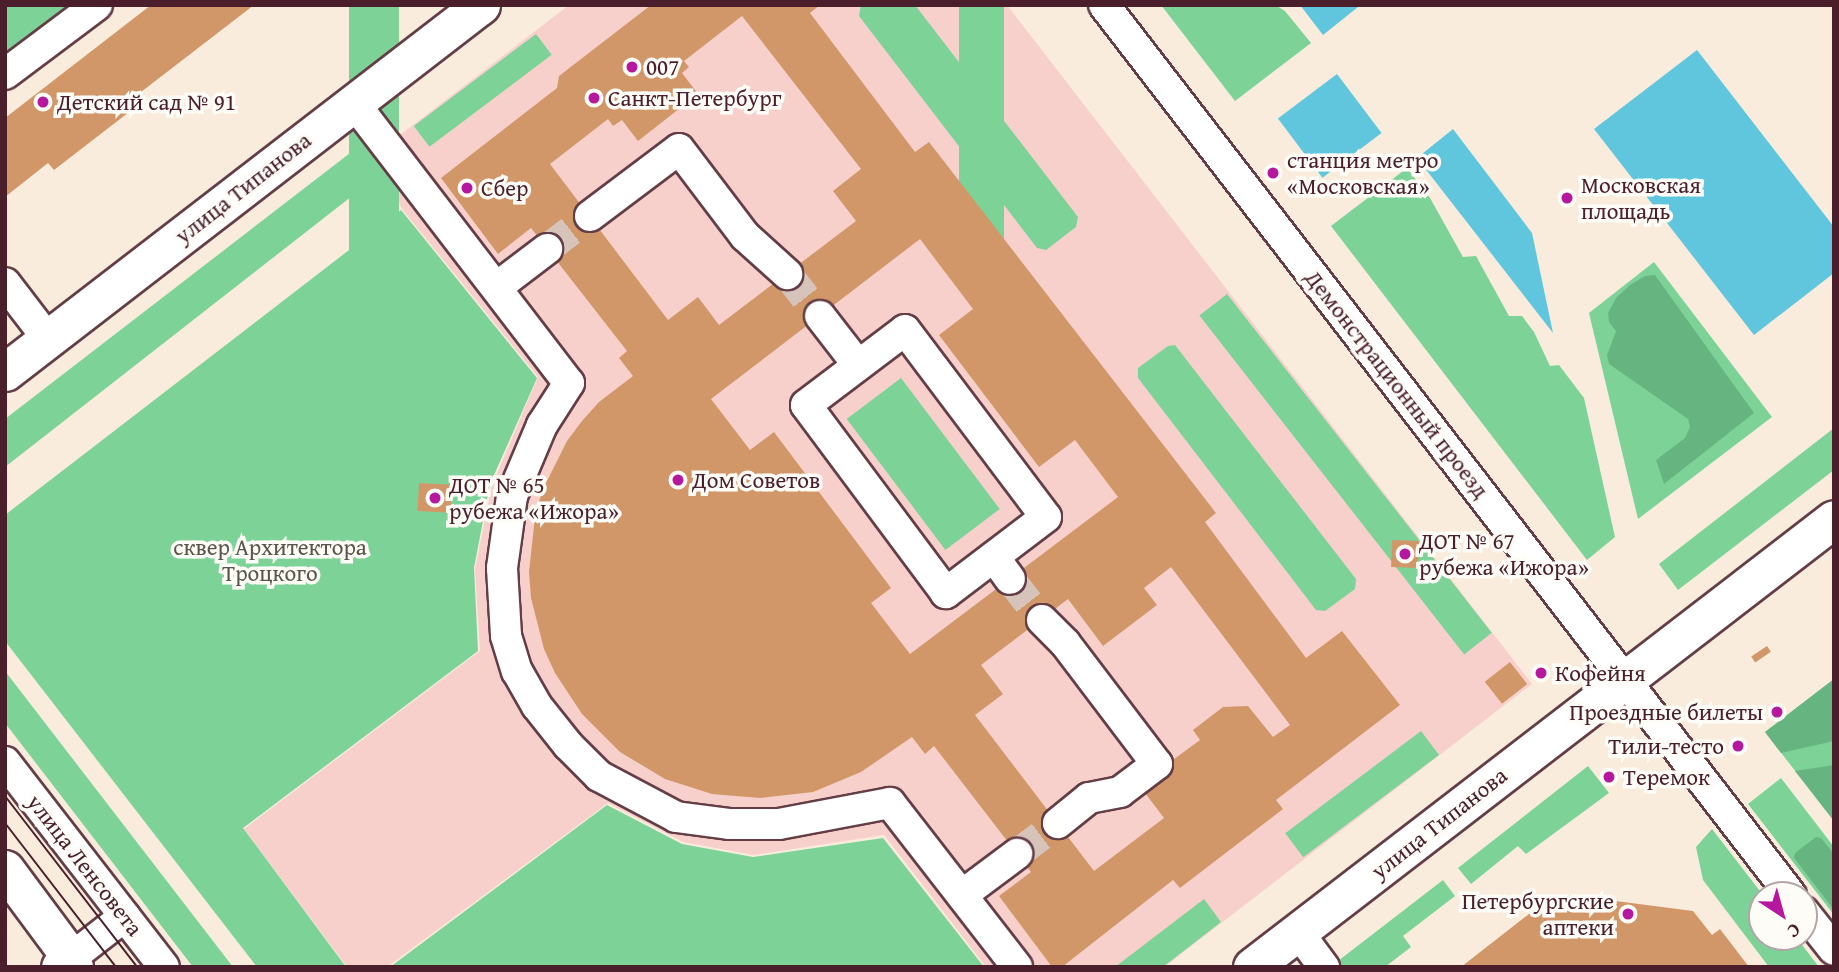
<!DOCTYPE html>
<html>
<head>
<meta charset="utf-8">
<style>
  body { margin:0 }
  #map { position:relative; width:1839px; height:972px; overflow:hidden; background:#f9ecdc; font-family:"Gentium Book Plus",serif }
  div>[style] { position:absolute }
  .built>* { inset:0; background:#f7d0cc }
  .green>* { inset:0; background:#7dd397; transform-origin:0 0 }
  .forest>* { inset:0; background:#66b580 }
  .water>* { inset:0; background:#60c6de; transform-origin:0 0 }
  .building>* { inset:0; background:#d29769; transform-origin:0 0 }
  .minor-tunnel>* { height:30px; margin-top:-15px; transform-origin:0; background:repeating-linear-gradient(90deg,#d6c3b9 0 30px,transparent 0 45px) }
  .roads { filter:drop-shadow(2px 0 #643e46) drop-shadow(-2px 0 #643e46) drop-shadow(0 2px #643e46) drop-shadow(0 -2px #643e46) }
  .minor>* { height:30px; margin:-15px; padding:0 15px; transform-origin:15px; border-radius:15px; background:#fff }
  .major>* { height:37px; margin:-18.5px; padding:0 18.5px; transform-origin:18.5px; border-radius:18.5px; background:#fff }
  .tram>* { height:2px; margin:-1px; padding:0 1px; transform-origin:1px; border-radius:1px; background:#4a1f2b }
  .dots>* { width:19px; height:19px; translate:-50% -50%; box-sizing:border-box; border:4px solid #fdfcf7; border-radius:50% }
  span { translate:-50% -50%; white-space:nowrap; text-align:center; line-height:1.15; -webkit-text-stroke:7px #fdfcf7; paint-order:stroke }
  .poi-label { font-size:23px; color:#4a1f2b }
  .left { translate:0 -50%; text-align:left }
  .right { translate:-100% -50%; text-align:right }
  .street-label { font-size:23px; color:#4a1f2b }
  .park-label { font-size:23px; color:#59554b }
  .frame { position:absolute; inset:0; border:7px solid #4a1f2b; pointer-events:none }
  .north { position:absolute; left:1748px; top:881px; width:70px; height:70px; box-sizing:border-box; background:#fdfcf7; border:2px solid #b5a4a5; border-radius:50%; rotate:144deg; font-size:19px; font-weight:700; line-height:28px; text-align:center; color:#4a1f2b }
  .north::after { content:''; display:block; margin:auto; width:24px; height:32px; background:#b5179e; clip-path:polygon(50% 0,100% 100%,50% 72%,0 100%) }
</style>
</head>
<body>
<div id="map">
  <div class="built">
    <i style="clip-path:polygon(569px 5px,1007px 5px,1532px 684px,1164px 967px,986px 967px,884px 835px,754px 855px,683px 842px,608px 803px,387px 967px,347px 967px,244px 829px,480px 651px,475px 569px,492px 485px,538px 377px,402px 209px,378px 152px)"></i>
  </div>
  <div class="green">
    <i style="clip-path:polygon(5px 5px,70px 5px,5px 56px)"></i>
    <i style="left:349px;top:5px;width:50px;height:429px"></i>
    <i style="clip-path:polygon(861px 5px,915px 5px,1078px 217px,1076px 227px,1046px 250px,1037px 248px,859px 16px)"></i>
    <i style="left:959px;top:5px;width:45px;height:253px"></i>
    <i style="clip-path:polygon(1161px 5px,1275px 5px,1285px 11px,1311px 43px,1235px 101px)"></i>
    <i style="left:536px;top:34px;width:26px;height:153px;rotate:53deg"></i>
    <i style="clip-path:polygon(367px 140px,379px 156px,381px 168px,379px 175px,5px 467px,5px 419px)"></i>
    <i style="clip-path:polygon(1407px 168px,1430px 198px,1463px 257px,1476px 256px,1509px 316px,1522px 316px,1534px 332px,1550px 366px,1559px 365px,1584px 398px,1615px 537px,1587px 560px,1331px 226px)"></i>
    <i style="clip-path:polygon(401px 210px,537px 378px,490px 484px,474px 568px,478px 651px,243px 828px,346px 967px,257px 967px,5px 641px,5px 515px)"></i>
    <i style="clip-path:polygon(1654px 262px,1772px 417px,1638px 519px,1589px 313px)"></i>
    <i style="left:1227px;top:294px;width:430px;height:35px;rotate:52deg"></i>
    <i style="clip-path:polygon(1175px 345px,1356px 579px,1355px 589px,1325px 611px,1316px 610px,1138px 378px,1138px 368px,1168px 346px)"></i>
    <i style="left:901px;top:378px;width:164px;height:68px;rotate:53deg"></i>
    <i style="clip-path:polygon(1834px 428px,1834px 470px,1678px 590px,1659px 564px)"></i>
    <i style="clip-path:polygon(5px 671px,233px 967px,193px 967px,5px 723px)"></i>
    <i style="clip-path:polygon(1834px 679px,1834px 821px,1765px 732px)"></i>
    <i style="left:1421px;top:731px;width:30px;height:170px;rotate:53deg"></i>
    <i style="clip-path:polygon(1588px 766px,1609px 793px,1526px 854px,1518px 846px,1471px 884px,1458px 868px)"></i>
    <i style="clip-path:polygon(1781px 778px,1834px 847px,1834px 915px,1748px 804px)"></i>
    <i style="clip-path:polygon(607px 805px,682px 844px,753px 857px,883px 838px,984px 967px,390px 967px)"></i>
    <i style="clip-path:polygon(1712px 829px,1763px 895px,1762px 937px,1796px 937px,1819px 967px,1769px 967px,1703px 880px,1696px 847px)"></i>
    <i style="clip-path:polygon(1443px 880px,1455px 896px,1403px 936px,1411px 947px,1385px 967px,1338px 967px,1338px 961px)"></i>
    <i style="clip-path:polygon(1204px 899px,1221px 922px,1163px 967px,1115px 967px)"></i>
  </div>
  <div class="forest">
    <i style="clip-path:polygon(1655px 275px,1754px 413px,1664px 484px,1656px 460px,1685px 438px,1690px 427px,1688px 419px,1609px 364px,1607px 355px,1616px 331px,1609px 322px,1608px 313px,1616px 298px,1630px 285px,1645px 276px)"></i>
    <i style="clip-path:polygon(1834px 679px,1834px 741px,1781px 753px,1765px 732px)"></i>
    <i style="clip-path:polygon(1834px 765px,1834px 821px,1795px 771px)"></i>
    <i style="clip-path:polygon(1816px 837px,1821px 838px,1834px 854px,1834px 910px,1794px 858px,1795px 853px)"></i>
  </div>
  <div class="water">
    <i style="clip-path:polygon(1300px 5px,1356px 5px,1358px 7px,1323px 35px)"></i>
    <i style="clip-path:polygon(1697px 50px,1834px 227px,1834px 273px,1754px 335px,1594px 129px)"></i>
    <i style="left:1337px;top:74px;width:74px;height:74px;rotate:53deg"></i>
    <i style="clip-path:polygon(1453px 129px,1532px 233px,1553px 333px,1417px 158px)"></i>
  </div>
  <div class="building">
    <i style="clip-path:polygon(151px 5px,254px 5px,128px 102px,133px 109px,54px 170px,48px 163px,5px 197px,5px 118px)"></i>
    <i style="clip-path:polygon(evenodd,651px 5px,820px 5px,810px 13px,915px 152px,929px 142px,1216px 513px,1205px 522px,1306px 658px,1342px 631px,1400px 705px,1276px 800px,1283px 809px,1180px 888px,1173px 880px,1062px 967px,1052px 967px,999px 896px,1031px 872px,934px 746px,925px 754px,912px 737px,861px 772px,813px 792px,760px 798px,712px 794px,665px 779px,620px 752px,582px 714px,555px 673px,544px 649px,531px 598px,529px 572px,535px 517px,542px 491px,567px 441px,582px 421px,599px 402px,633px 376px,619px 358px,627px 351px,531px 228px,498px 254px,441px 178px,557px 88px,559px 76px,651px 5px,742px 16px,861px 169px,833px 191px,856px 221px,719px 325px,698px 297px,668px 320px,550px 164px,608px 119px,613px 126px,622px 120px,638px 141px,698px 94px,682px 73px,689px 67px,684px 61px,742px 16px,651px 5px,920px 239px,973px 309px,939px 335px,1039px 467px,1075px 440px,1118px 497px,910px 654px,871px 603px,891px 588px,774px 432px,750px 450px,711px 399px,920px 239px,651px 5px,1171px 567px,1290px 725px,1273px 737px,1248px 706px,1223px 707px,1193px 730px,1200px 740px,1139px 785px,1164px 818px,1094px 871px,975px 715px,1003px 694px,981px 665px,1068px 599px,1103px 646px,1157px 605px,1144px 588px,1171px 567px)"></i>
    <i style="left:419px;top:483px;width:33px;height:28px;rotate:3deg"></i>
    <i style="left:1392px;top:540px;width:27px;height:27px;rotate:2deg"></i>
    <i style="left:1767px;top:646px;width:7px;height:19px;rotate:56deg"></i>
    <i style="left:1510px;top:662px;width:28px;height:32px;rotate:52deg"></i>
    <i style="clip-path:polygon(1569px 895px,1693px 911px,1712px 935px,1720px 929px,1749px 967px,1461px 967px,1538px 907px,1543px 914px)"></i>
  </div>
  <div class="minor-tunnel">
    <i style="left:547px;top:249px;width:54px;rotate:-37.5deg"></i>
    <i style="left:787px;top:274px;width:53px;rotate:51.8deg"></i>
    <i style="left:1010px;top:579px;width:52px;rotate:52deg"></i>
    <i style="left:1017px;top:854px;width:51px;rotate:-37.1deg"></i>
  </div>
  <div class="roads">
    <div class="minor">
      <i style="left:1104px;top:5px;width:1124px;rotate:52.34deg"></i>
      <i style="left:5px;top:74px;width:115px;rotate:-36.9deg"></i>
      <i style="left:354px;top:103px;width:353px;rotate:52.5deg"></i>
      <i style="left:569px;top:383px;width:50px;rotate:122.7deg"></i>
      <i style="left:542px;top:425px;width:77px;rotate:112.9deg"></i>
      <i style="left:512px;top:496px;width:73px;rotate:97.9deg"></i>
      <i style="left:502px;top:568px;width:68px;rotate:86.6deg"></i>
      <i style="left:506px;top:636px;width:37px;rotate:73deg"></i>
      <i style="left:517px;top:671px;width:40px;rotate:60.3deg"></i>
      <i style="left:537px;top:706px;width:50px;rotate:51.5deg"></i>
      <i style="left:568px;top:745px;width:44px;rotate:45deg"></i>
      <i style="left:599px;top:776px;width:87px;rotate:28deg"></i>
      <i style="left:676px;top:817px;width:53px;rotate:7.5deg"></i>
      <i style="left:729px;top:824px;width:50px"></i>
      <i style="left:779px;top:824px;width:113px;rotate:-10.7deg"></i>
      <i style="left:890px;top:803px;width:207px;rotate:52.2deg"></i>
      <i style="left:590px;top:216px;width:111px;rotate:-37deg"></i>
      <i style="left:679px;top:149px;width:109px;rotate:52.8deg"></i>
      <i style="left:745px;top:236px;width:57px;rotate:42.1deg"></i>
      <i style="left:5px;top:283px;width:71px;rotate:52.5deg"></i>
      <i style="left:497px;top:287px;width:63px;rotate:-37.2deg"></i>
      <i style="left:820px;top:316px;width:62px;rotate:52.2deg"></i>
      <i style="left:905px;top:330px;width:234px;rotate:53deg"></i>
      <i style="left:1046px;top:517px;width:126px;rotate:142.8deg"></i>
      <i style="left:946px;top:593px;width:234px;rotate:-126.7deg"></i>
      <i style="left:806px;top:405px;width:124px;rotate:-37.1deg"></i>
      <i style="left:994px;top:557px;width:27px;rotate:54deg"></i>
      <i style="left:1042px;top:620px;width:33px;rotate:45deg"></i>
      <i style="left:1065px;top:643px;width:152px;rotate:52.8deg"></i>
      <i style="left:1157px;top:764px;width:46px;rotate:142.9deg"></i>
      <i style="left:1120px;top:792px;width:32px;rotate:169deg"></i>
      <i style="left:1089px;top:798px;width:40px;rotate:141deg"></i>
      <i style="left:5px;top:762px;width:259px;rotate:52.2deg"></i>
      <i style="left:962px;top:895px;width:69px;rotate:-36.7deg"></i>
      <i style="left:1804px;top:912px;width:48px;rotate:51.7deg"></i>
      <i style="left:1298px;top:932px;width:44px;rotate:53.4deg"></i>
      <i style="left:78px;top:967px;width:11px;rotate:-128deg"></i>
      <i style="left:71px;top:958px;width:68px;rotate:-37.9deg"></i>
    </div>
    <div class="major">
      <i style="left:5px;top:372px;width:601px;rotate:-37.63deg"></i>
      <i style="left:5px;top:869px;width:111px;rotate:53.4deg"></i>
      <i style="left:71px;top:958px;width:14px;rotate:141deg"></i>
      <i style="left:1252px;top:967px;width:734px;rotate:-37.59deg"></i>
    </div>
  </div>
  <div class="tram">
    <i style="left:5px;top:796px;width:216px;rotate:52.3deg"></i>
    <i style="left:5px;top:823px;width:182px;rotate:52.4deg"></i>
  </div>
  <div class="dots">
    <i style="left:632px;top:67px;background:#b5179e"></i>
    <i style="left:594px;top:98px;background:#b5179e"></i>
    <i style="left:43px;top:102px;background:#b5179e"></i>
    <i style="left:1273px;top:173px;background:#b5179e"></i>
    <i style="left:467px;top:188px;background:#b5179e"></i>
    <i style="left:1567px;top:198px;background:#b5179e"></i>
    <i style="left:678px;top:480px;background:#b5179e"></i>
    <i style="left:435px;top:498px;background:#b5179e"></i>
    <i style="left:1405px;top:554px;background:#b5179e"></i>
    <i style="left:1541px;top:673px;background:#b5179e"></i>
    <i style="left:1777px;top:712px;background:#b5179e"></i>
    <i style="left:1738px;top:746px;background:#b5179e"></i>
    <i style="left:1609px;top:777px;background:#b5179e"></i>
    <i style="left:1628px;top:914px;background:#b5179e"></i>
  </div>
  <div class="poi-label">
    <span class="left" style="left:646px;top:67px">007</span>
    <span class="left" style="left:608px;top:98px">Санкт-Петербург</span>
    <span class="left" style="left:57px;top:102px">Детский сад № 91</span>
    <span class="left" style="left:1287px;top:173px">станция метро<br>«Московская»</span>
    <span class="left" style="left:1581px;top:198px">Московская<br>площадь</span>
    <span class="left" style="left:481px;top:188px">Сбер</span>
    <span class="left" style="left:692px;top:480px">Дом Советов</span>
    <span class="left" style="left:449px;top:498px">ДОТ № 65<br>рубежа «Ижора»</span>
    <span class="left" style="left:1419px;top:554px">ДОТ № 67<br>рубежа «Ижора»</span>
    <span class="left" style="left:1555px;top:673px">Кофейня</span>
    <span class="right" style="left:1763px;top:712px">Проездные билеты</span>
    <span class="right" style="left:1724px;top:746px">Тили-тесто</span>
    <span class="left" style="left:1623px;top:777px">Теремок</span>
    <span class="right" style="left:1614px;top:914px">Петербургские<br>аптеки</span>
  </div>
  <div class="street-label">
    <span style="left:243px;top:188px;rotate:-38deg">улица Типанова</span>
    <span style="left:1397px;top:384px;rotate:52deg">Демонстрационный проезд</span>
    <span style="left:1439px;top:823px;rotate:-38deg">улица Типанова</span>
    <span style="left:85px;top:865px;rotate:52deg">улица Ленсовета</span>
  </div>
  <div class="park-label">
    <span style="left:270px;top:560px">сквер Архитектора<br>Троцкого</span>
  </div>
  <div class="frame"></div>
  <div class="north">С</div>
</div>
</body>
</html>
